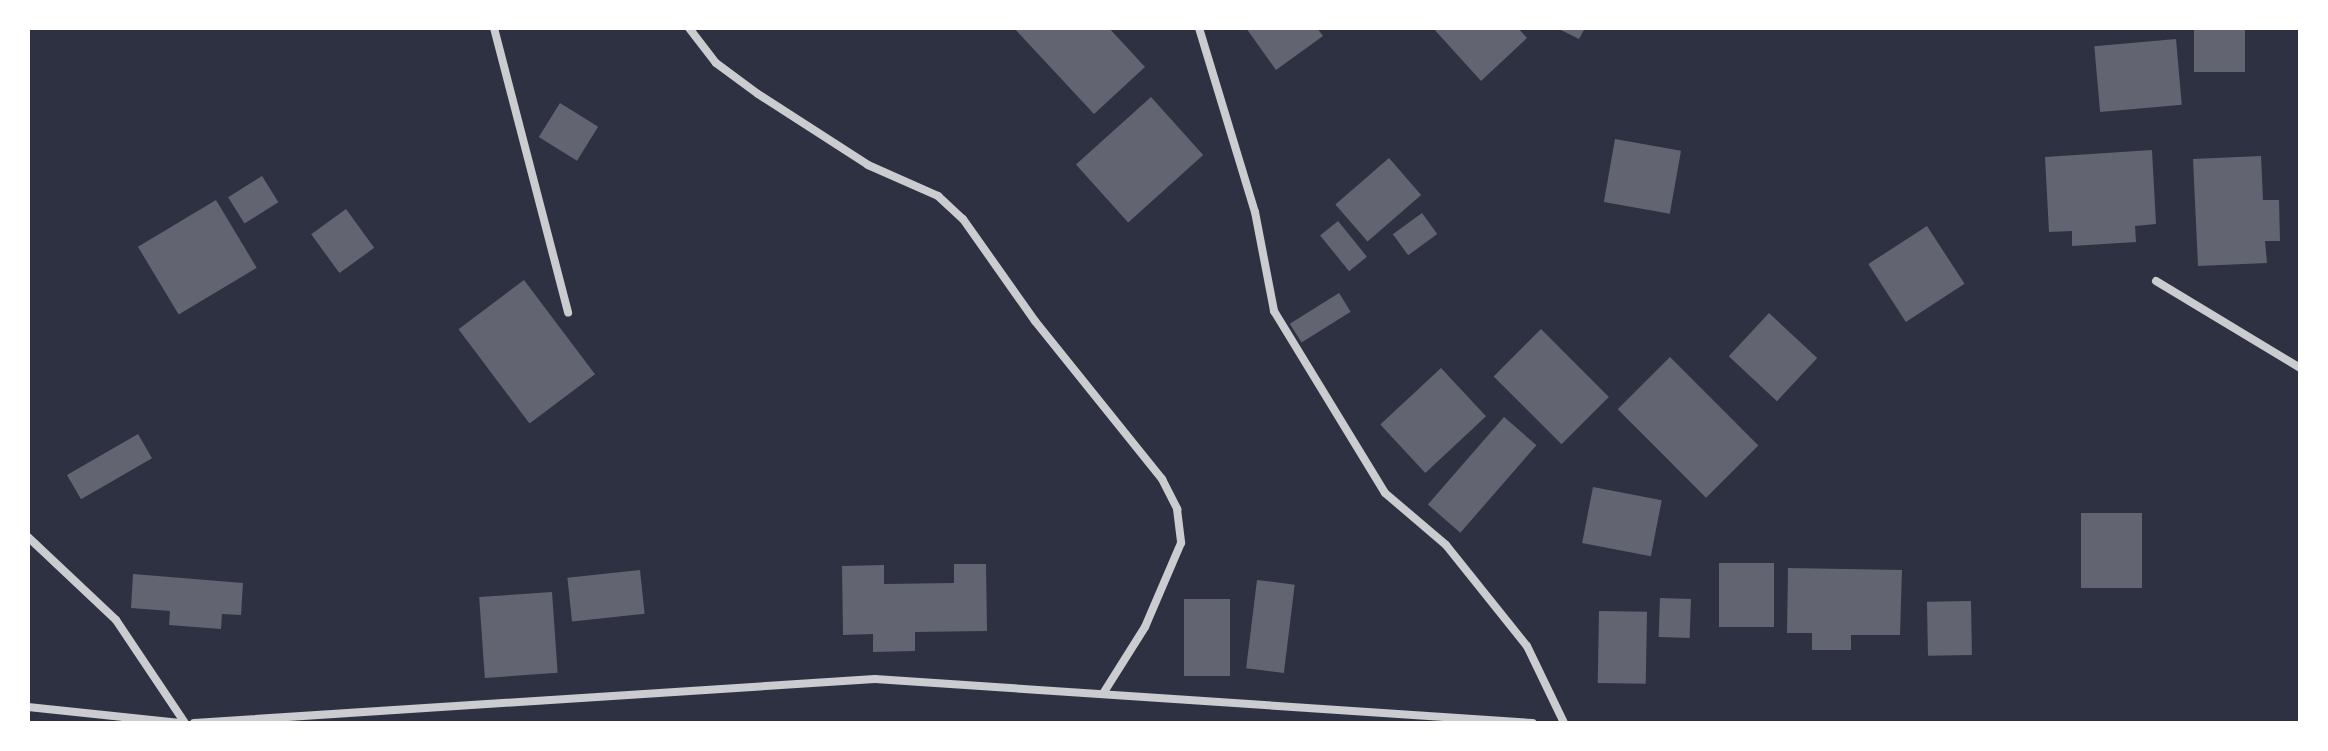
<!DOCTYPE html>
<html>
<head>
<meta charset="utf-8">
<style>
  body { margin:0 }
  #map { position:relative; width:2328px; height:751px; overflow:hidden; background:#2d3142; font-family:"DejaVu Sans",sans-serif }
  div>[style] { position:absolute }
  .building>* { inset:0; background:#626471; transform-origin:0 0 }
  .minor>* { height:8px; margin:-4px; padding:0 4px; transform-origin:4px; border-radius:4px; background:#caccd0 }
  span { translate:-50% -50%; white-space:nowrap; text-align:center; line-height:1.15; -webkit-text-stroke:6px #fff; paint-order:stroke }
  .frame { position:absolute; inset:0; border:30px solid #fff; pointer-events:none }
</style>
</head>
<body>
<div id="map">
  <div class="building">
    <i style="clip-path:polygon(1014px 28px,1109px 28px,1145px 67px,1094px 114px)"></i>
    <i style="clip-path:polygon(1246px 28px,1317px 28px,1323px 36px,1276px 70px)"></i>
    <i style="clip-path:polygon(1433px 28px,1518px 28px,1527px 38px,1481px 81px)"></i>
    <i style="clip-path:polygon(1557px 28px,1585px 28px,1579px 39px)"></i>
    <i style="left:2194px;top:28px;width:51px;height:44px"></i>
    <i style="left:2176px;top:39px;width:66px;height:82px;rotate:85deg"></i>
    <i style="left:1151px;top:97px;width:78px;height:101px;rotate:48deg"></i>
    <i style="left:560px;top:103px;width:45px;height:40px;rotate:32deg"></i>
    <i style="left:1615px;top:139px;width:67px;height:64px;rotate:10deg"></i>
    <i style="clip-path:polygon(2152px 150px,2156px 224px,2135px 226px,2136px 242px,2072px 246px,2072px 231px,2049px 232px,2045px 157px)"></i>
    <i style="clip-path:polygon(2261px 156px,2263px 200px,2279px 200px,2280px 241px,2265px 241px,2267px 263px,2198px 266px,2193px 159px)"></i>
    <i style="left:1389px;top:158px;width:49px;height:71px;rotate:49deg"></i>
    <i style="left:262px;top:176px;width:31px;height:40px;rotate:58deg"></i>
    <i style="left:216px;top:200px;width:79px;height:91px;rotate:59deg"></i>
    <i style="left:346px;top:209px;width:48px;height:43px;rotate:54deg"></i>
    <i style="left:1422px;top:213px;width:26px;height:36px;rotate:54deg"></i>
    <i style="left:1338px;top:221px;width:46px;height:23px;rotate:51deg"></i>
    <i style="left:1927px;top:226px;width:69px;height:70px;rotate:57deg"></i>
    <i style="left:524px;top:280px;width:118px;height:82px;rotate:53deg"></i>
    <i style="left:1339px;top:293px;width:22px;height:58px;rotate:58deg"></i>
    <i style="left:1769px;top:313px;width:66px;height:59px;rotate:43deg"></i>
    <i style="left:1541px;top:329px;width:96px;height:67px;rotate:45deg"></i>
    <i style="left:1670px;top:357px;width:125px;height:74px;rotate:45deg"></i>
    <i style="left:1441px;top:368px;width:66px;height:83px;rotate:47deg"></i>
    <i style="left:1504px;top:417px;width:43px;height:116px;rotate:41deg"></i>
    <i style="left:138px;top:434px;width:28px;height:82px;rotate:60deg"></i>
    <i style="left:1593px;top:487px;width:70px;height:57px;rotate:11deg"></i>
    <i style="left:2081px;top:513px;width:61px;height:75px"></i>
    <i style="left:1719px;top:563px;width:55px;height:64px"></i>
    <i style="clip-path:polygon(954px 564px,986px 564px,987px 631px,915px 632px,915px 651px,873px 652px,873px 634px,843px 635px,842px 566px,884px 565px,884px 584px,954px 583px)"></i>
    <i style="clip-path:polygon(1788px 568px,1902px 570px,1900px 635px,1851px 635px,1851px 650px,1812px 650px,1812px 633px,1787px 633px)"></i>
    <i style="left:640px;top:570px;width:44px;height:73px;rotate:84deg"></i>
    <i style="clip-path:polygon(133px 574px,243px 583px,241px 615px,222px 614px,221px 629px,169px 625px,170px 611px,131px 608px)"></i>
    <i style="left:1257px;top:580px;width:38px;height:89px;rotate:7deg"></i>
    <i style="left:552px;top:592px;width:81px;height:73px;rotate:86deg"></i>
    <i style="left:1660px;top:598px;width:31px;height:39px;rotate:2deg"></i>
    <i style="left:1184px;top:599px;width:46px;height:77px"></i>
    <i style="left:1971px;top:601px;width:54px;height:44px;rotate:89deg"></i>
    <i style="left:1599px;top:611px;width:48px;height:72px;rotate:1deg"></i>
  </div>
  <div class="minor">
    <i style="left:494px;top:28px;width:294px;rotate:75.4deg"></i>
    <i style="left:689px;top:28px;width:44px;rotate:52.4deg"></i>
    <i style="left:716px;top:63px;width:52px;rotate:36.4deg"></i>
    <i style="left:758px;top:94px;width:131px;rotate:32.8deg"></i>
    <i style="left:868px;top:165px;width:77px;rotate:23.9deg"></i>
    <i style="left:938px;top:196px;width:34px;rotate:43deg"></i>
    <i style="left:963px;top:219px;width:125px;rotate:54.8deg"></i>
    <i style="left:1035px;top:321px;width:203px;rotate:51.2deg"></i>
    <i style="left:1162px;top:479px;width:34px;rotate:63deg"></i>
    <i style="left:1177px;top:509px;width:34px;rotate:83deg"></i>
    <i style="left:1181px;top:543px;width:91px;rotate:113.2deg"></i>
    <i style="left:1145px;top:627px;width:77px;rotate:122.2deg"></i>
    <i style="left:1199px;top:28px;width:192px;rotate:73.1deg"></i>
    <i style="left:1255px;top:212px;width:101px;rotate:79.1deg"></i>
    <i style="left:1274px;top:311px;width:213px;rotate:58.6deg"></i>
    <i style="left:1385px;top:493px;width:80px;rotate:40.4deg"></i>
    <i style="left:1446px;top:545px;width:129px;rotate:51.3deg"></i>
    <i style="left:1527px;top:646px;width:85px;rotate:64.3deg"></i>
    <i style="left:2156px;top:281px;width:168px;rotate:31.1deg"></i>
    <i style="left:28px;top:537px;width:121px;rotate:43.3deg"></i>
    <i style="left:116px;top:620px;width:124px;rotate:56.2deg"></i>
    <i style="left:28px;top:707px;width:153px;rotate:6deg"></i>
    <i style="left:194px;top:723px;width:682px;rotate:-3.7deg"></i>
    <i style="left:875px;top:679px;width:659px;rotate:3.83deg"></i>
  </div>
  <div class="frame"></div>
</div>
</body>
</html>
